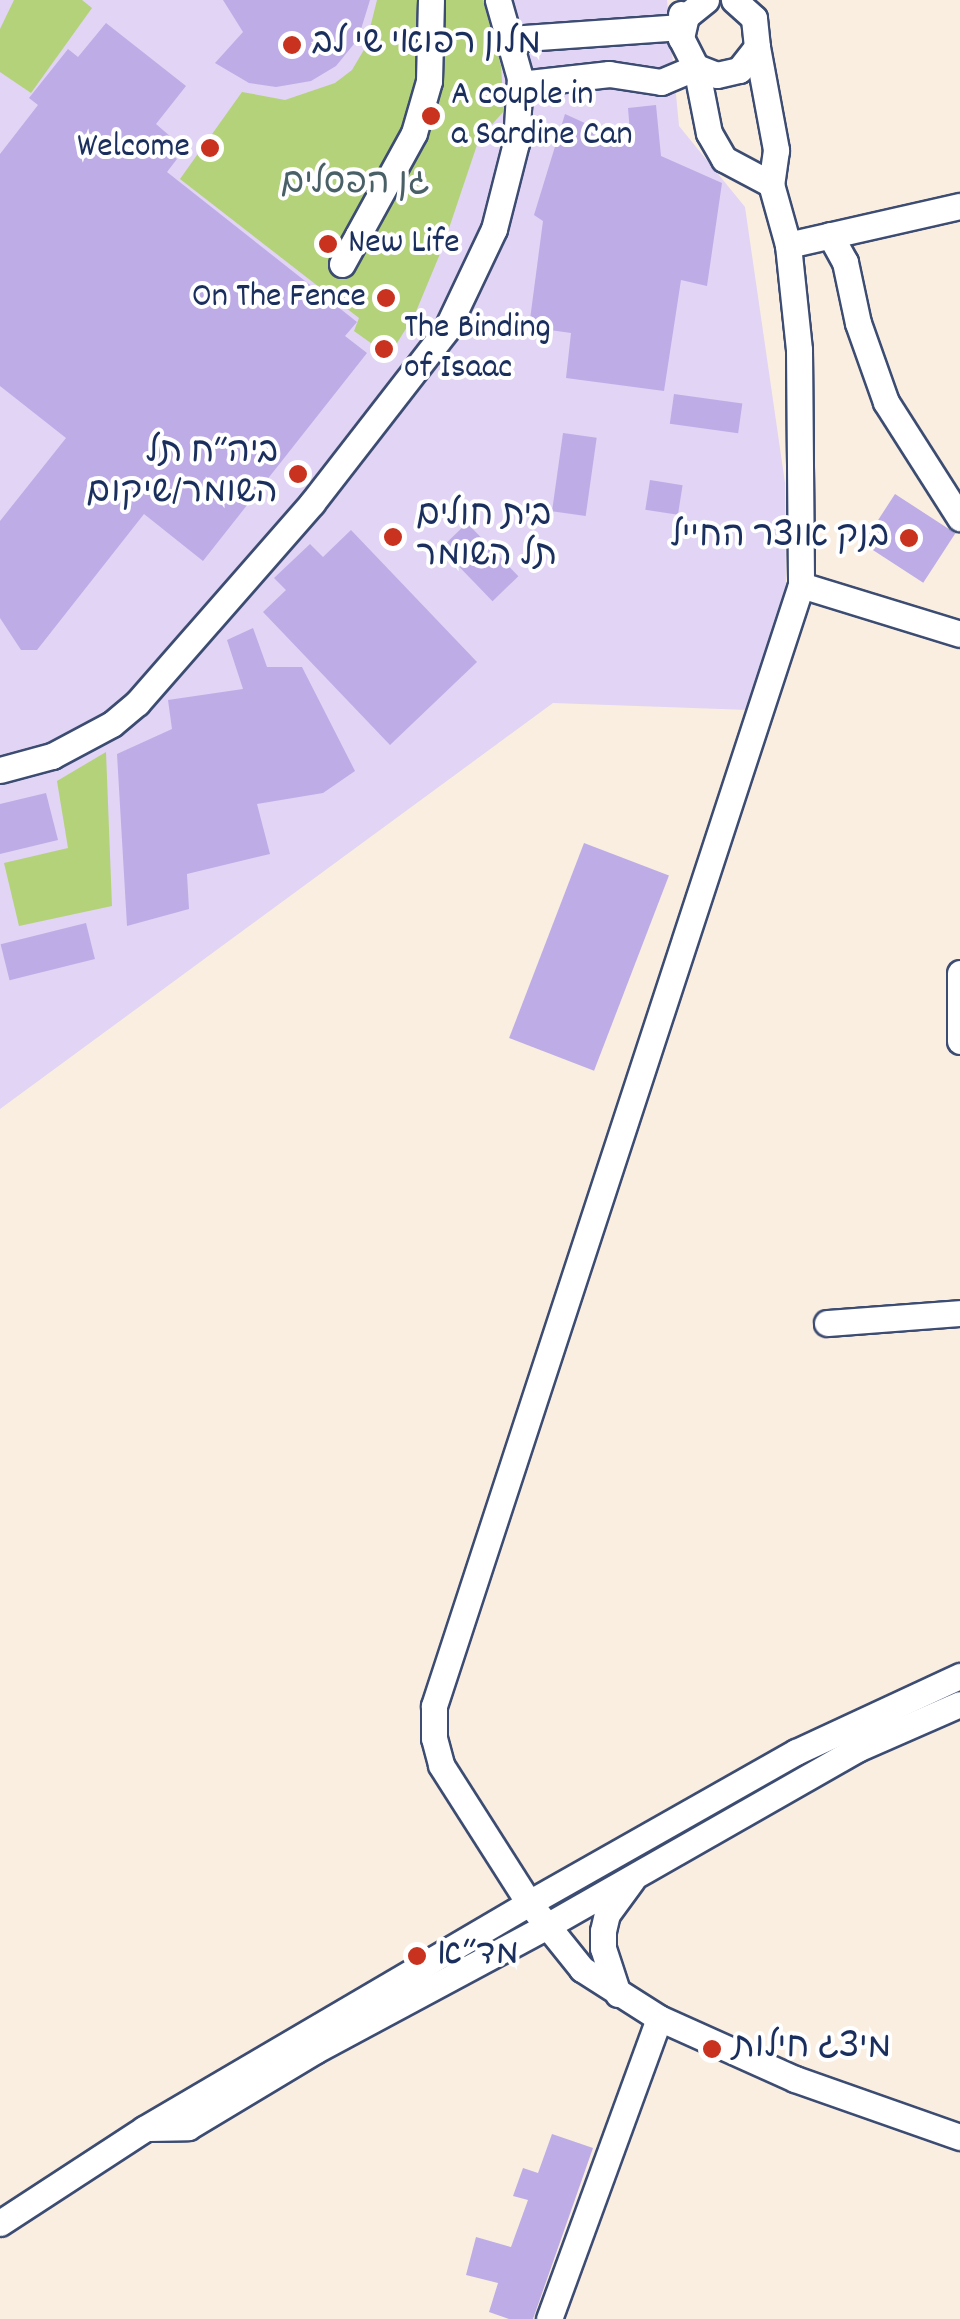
<!DOCTYPE html>
<html>
<head>
<meta charset="utf-8">
<style>
  body { margin:0 }
  #map { position:relative; width:960px; height:2319px; overflow:hidden; background:#faeee1; font-family:Dekko,"Playpen Sans Hebrew",sans-serif }
  div>[style] { position:absolute }
  .built>* { inset:0; background:#e1d4f4 }
  .green>* { inset:0; background:#b4d279 }
  .building>* { inset:0; background:#beace7; transform-origin:0 0 }
  .roads { filter:drop-shadow(2px 0 #3c4c72) drop-shadow(-2px 0 #3c4c72) drop-shadow(0 2px #3c4c72) drop-shadow(0 -2px #3c4c72) }
  .minor>* { height:25px; margin:-12.5px; padding:0 12.5px; transform-origin:12.5px; border-radius:12.5px; background:#fff }
  .dots>* { width:28px; height:28px; translate:-50% -50%; box-sizing:border-box; border:5px solid #fff; border-radius:50% }
  span { translate:-50% -50%; white-space:nowrap; text-align:center; line-height:1.15; -webkit-text-stroke:8px #fff; paint-order:stroke }
  .poi-label { font-size:35px; color:#1b2f5e }
  .left { translate:0 -50%; text-align:left }
  .right { translate:-100% -50%; text-align:right }
  .park-label { font-size:35px; color:#496066 }
</style>
</head>
<body>
<div id="map">
  <div class="built">
    <i style="clip-path:polygon(0 0,667px 0,679px 126px,745px 207px,785px 483px,786px 592px,749px 710px,553px 703px,0 1109px)"></i>
  </div>
  <div class="green">
    <i style="clip-path:polygon(14px 0,82px 0,92px 8px,31px 93px,0 72px,0 29px)"></i>
    <i style="clip-path:polygon(377px 0,483px 0,501px 66px,504px 111px,479px 139px,442px 249px,415px 314px,389px 356px,354px 331px,359px 318px,180px 179px,242px 92px,285px 100px,335px 83px,352px 70px,365px 48px)"></i>
    <i style="clip-path:polygon(106px 752px,112px 906px,19px 926px,4px 863px,68px 848px,57px 781px)"></i>
  </div>
  <div class="building">
    <i style="clip-path:polygon(223px 0,370px 0,358px 39px,336px 66px,311px 81px,276px 87px,249px 83px,215px 63px,243px 32px)"></i>
    <i style="clip-path:polygon(106px 23px,186px 86px,156px 124px,171px 137px,163px 147px,177px 159px,167px 172px,357px 322px,345px 336px,367px 353px,203px 561px,144px 514px,37px 650px,21px 650px,0 618px,0 521px,66px 438px,0 386px,0 154px,38px 105px,29px 98px,68px 49px,78px 57px)"></i>
    <i style="clip-path:polygon(656px 105px,661px 156px,722px 183px,707px 286px,681px 280px,664px 391px,566px 378px,571px 333px,529px 327px,543px 221px,534px 215px,565px 114px,631px 144px,628px 108px)"></i>
    <i style="left:674px;top:394px;width:69px;height:30px;rotate:8deg"></i>
    <i style="left:563px;top:433px;width:34px;height:79px;rotate:8deg"></i>
    <i style="left:650px;top:480px;width:33px;height:30px;rotate:9deg"></i>
    <i style="left:895px;top:494px;width:72px;height:59px;rotate:33deg"></i>
    <i style="left:467px;top:523px;width:74px;height:36px;rotate:46deg"></i>
    <i style="clip-path:polygon(351px 530px,477px 662px,390px 745px,263px 612px,286px 590px,274px 578px,310px 544px,323px 557px)"></i>
    <i style="clip-path:polygon(253px 628px,267px 667px,302px 667px,355px 771px,323px 793px,257px 804px,270px 854px,187px 874px,189px 909px,127px 926px,117px 754px,172px 729px,168px 700px,243px 689px,227px 640px)"></i>
    <i style="clip-path:polygon(46px 793px,58px 840px,0 854px,0 804px)"></i>
    <i style="left:584px;top:843px;width:91px;height:209px;rotate:21deg"></i>
    <i style="left:86px;top:923px;width:37px;height:88px;rotate:76deg"></i>
    <i style="clip-path:polygon(552px 2134px,593px 2148px,533px 2319px,509px 2319px,489px 2312px,498px 2283px,466px 2275px,476px 2237px,511px 2247px,528px 2200px,513px 2196px,523px 2168px,538px 2173px)"></i>
  </div>
  <div class="roads">
    <div class="minor">
      <i style="left:706px;top:0;width:26px;rotate:141deg"></i>
      <i style="left:686px;top:16px;width:23px;rotate:103deg"></i>
      <i style="left:681px;top:38px;width:33px;rotate:63deg"></i>
      <i style="left:696px;top:67px;width:22px;rotate:21deg"></i>
      <i style="left:717px;top:75px;width:23px;rotate:-13deg"></i>
      <i style="left:739px;top:70px;width:29px;rotate:-52deg"></i>
      <i style="left:757px;top:47px;width:29px;rotate:-96deg"></i>
      <i style="left:754px;top:18px;width:27px;rotate:-138deg"></i>
      <i style="left:510px;top:39px;width:172px;rotate:-4deg"></i>
      <i style="left:682px;top:27px;width:13px;rotate:-94deg"></i>
      <i style="left:757px;top:47px;width:105px;rotate:79.5deg"></i>
      <i style="left:776px;top:150px;width:34px;rotate:98deg"></i>
      <i style="left:771px;top:184px;width:63px;rotate:74.4deg"></i>
      <i style="left:788px;top:245px;width:106px;rotate:84deg"></i>
      <i style="left:799px;top:350px;width:235px;rotate:89.5deg"></i>
      <i style="left:801px;top:585px;width:1180px;rotate:108.13deg"></i>
      <i style="left:434px;top:1706px;width:32px;rotate:90deg"></i>
      <i style="left:434px;top:1738px;width:28px;rotate:75deg"></i>
      <i style="left:441px;top:1765px;width:164px;rotate:57.5deg"></i>
      <i style="left:529px;top:1903px;width:85px;rotate:51.2deg"></i>
      <i style="left:582px;top:1969px;width:91px;rotate:32.5deg"></i>
      <i style="left:659px;top:2018px;width:149px;rotate:24.2deg"></i>
      <i style="left:795px;top:2079px;width:175px;rotate:19.4deg"></i>
      <i style="left:520px;top:84px;width:90px;rotate:-6.4deg"></i>
      <i style="left:609px;top:74px;width:53px;rotate:8.7deg"></i>
      <i style="left:661px;top:82px;width:38px;rotate:-23deg"></i>
      <i style="left:696px;top:67px;width:67px;rotate:78.9deg"></i>
      <i style="left:709px;top:133px;width:30px;rotate:60deg"></i>
      <i style="left:724px;top:159px;width:53px;rotate:28deg"></i>
      <i style="left:830px;top:235px;width:31px;rotate:61deg"></i>
      <i style="left:845px;top:262px;width:62px;rotate:78deg"></i>
      <i style="left:858px;top:323px;width:84px;rotate:70.5deg"></i>
      <i style="left:886px;top:402px;width:138px;rotate:57.5deg"></i>
      <i style="left:788px;top:245px;width:176px;rotate:-12.8deg"></i>
      <i style="left:342px;top:264px;width:149px;rotate:-61.2deg"></i>
      <i style="left:414px;top:133px;width:54px;rotate:-73.9deg"></i>
      <i style="left:429px;top:81px;width:81px;rotate:-88.6deg"></i>
      <i style="left:801px;top:585px;width:166px;rotate:17.1deg"></i>
      <i style="left:0;top:770px;width:54px;rotate:-15.1deg"></i>
      <i style="left:52px;top:756px;width:68px;rotate:-28.1deg"></i>
      <i style="left:112px;top:724px;width:33px;rotate:-40deg"></i>
      <i style="left:137px;top:703px;width:266px;rotate:-48.8deg"></i>
      <i style="left:312px;top:503px;width:219px;rotate:-52.2deg"></i>
      <i style="left:446px;top:330px;width:112px;rotate:-64.6deg"></i>
      <i style="left:494px;top:229px;width:89px;rotate:-75.7deg"></i>
      <i style="left:516px;top:143px;width:65px;rotate:-86.5deg"></i>
      <i style="left:520px;top:78px;width:81px;rotate:-105.8deg"></i>
      <i style="left:960px;top:973px;width:68px;rotate:90deg"></i>
      <i style="left:827px;top:1323px;width:133px;rotate:-4.3deg"></i>
      <i style="left:618px;top:1994px;width:48px;rotate:-108.1deg"></i>
      <i style="left:603px;top:1948px;width:17px;rotate:-90deg"></i>
      <i style="left:603px;top:1931px;width:17px;rotate:-77deg"></i>
      <i style="left:607px;top:1914px;width:42px;rotate:-53.7deg"></i>
      <i style="left:149px;top:2128px;width:39px;rotate:-1deg"></i>
      <i style="left:188px;top:2127px;width:149px;rotate:-31deg"></i>
      <i style="left:316px;top:2050px;width:262px;rotate:-28.2deg"></i>
      <i style="left:547px;top:1926px;width:357px;rotate:-29.7deg"></i>
      <i style="left:857px;top:1749px;width:112px;rotate:-23.6deg"></i>
      <i style="left:0;top:2223px;width:172px;rotate:-33.1deg"></i>
      <i style="left:144px;top:2129px;width:446px;rotate:-30.4deg"></i>
      <i style="left:529px;top:1903px;width:307px;rotate:-29.5deg"></i>
      <i style="left:796px;top:1752px;width:181px;rotate:-24.9deg"></i>
      <i style="left:549px;top:2319px;width:320px;rotate:-69.9deg"></i>
    </div>
  </div>
  <div class="dots">
    <i style="left:292px;top:45px;background:#c8321e"></i>
    <i style="left:431px;top:116px;background:#c8321e"></i>
    <i style="left:210px;top:148px;background:#c8321e"></i>
    <i style="left:328px;top:244px;background:#c8321e"></i>
    <i style="left:386px;top:298px;background:#c8321e"></i>
    <i style="left:384px;top:349px;background:#c8321e"></i>
    <i style="left:298px;top:474px;background:#c8321e"></i>
    <i style="left:393px;top:537px;background:#c8321e"></i>
    <i style="left:909px;top:538px;background:#c8321e"></i>
    <i style="left:417px;top:1956px;background:#c8321e"></i>
    <i style="left:712px;top:2049px;background:#c8321e"></i>
  </div>
  <div class="poi-label">
    <span class="left" style="left:312px;top:45px">מלון רפואי שי לב</span>
    <span class="left" style="left:451px;top:116px">A couple in<br>a Sardine Can</span>
    <span class="right" style="left:190px;top:148px">Welcome</span>
    <span class="left" style="left:348px;top:244px">New Life</span>
    <span class="right" style="left:366px;top:298px">On The Fence</span>
    <span class="left" style="left:404px;top:349px">The Binding<br>of Isaac</span>
    <span class="right" style="left:278px;top:474px">ביה״ח תל<br>השומר/שיקום</span>
    <span class="left" style="left:416px;top:537px">בית חולים<br>תל השומר</span>
    <span class="right" style="left:889px;top:538px">בנק אוצר החייל</span>
    <span class="left" style="left:437px;top:1956px">מד״א</span>
    <span class="left" style="left:732px;top:2049px">מיצג חילות</span>
  </div>
  <div class="park-label">
    <span style="left:355px;top:185px">גן הפסלים</span>
  </div>
</div>
</body>
</html>
